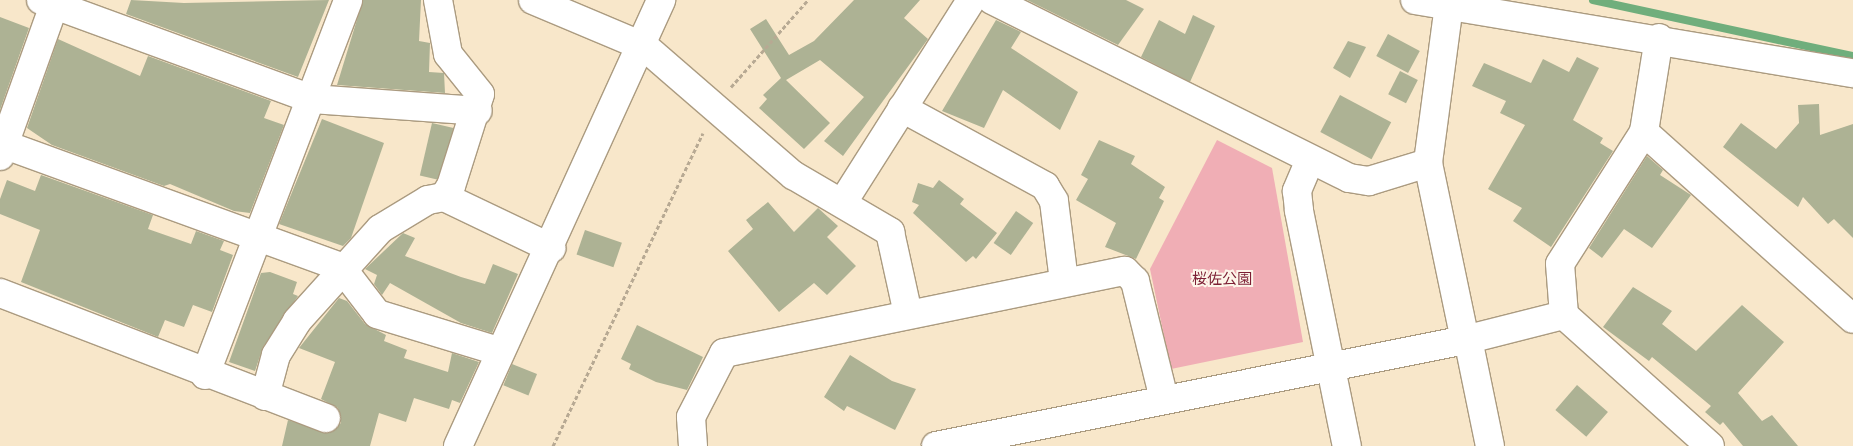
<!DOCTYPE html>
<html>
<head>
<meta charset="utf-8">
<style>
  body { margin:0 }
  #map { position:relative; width:1853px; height:446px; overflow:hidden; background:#f8e7ca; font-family:"Archivo Narrow","Noto Sans JP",sans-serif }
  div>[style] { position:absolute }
  .green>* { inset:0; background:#f0aeb5 }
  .stream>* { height:8px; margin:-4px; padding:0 4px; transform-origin:4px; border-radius:4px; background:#70ae7c }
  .building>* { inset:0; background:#adb294; transform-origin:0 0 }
  .path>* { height:3px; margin-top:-1.5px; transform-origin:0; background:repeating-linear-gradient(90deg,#b7a993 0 4px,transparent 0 6.5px) }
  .roads { filter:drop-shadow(1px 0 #ab9b80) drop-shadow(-1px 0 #ab9b80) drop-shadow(0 1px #ab9b80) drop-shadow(0 -1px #ab9b80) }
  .minor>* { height:28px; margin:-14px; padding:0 14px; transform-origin:14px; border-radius:14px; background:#fff }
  span { translate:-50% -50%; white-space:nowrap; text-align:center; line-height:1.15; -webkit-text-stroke:4px #fdf6ea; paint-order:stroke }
  .park-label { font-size:15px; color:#7c1f34 }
</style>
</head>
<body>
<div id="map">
  <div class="green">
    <i style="clip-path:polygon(1217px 140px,1272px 168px,1303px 342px,1171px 369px,1150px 269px)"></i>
  </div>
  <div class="stream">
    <i style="left:1593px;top:0;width:266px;rotate:12.2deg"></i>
  </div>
  <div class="building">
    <i style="clip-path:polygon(131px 0,184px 3px,329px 0,298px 77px,126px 14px)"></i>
    <i style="clip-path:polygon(363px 0,421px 0,419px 41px,430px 43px,429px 72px,444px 73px,445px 93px,337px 85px)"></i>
    <i style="clip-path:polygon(854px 0,920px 0,904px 18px,928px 39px,843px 156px,824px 141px,864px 97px,820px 60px,786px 80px,830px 123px,804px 149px,759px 108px,767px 99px,763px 95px,781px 78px,750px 29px,766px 19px,789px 55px,814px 41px)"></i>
    <i style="clip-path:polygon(1027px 0,1126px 0,1144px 9px,1118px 45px)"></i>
    <i style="clip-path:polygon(1193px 15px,1215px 26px,1190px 82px,1141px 57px,1159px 20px,1185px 34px)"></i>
    <i style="clip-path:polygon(0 17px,29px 28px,0 110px)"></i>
    <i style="clip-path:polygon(996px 20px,1021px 32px,1011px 48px,1078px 92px,1060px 130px,1003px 90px,984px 128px,942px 111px)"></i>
    <i style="left:1388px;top:34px;width:36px;height:25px;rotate:28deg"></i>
    <i style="clip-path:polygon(58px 39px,140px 76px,148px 56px,271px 101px,264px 118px,284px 125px,250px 213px,234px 211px,170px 184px,164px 186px,52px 145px,27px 128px)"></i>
    <i style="clip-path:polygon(1348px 41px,1366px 47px,1350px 78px,1333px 68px)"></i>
    <i style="clip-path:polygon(1577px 57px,1599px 68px,1573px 120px,1603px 138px,1600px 143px,1613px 151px,1551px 247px,1513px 221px,1522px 208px,1488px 189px,1525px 125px,1500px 113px,1506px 101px,1472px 86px,1484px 63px,1531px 83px,1543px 59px,1569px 72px)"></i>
    <i style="left:1400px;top:71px;width:20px;height:26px;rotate:27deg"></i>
    <i style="left:1340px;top:95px;width:58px;height:42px;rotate:28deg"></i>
    <i style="clip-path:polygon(1819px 104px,1820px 135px,1853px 124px,1853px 238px,1834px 219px,1828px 224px,1803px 197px,1798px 207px,1723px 147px,1741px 123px,1776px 149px,1799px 123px,1798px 105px)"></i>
    <i style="clip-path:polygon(322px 119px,384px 143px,351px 238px,343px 246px,279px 224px)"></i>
    <i style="left:432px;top:123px;width:22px;height:54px;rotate:13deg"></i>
    <i style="clip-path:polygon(1099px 140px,1135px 156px,1131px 164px,1165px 187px,1159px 198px,1164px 201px,1136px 259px,1105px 247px,1116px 223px,1076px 200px,1088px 179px,1081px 175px)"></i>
    <i style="clip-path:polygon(1647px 156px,1663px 170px,1660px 175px,1691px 195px,1652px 248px,1624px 229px,1602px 258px,1589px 248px)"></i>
    <i style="clip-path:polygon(41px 175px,153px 215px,148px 229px,191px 244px,196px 231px,224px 241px,220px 250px,233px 255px,212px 312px,193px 305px,184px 327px,165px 320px,158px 337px,21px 282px,40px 230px,0 214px,0 199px,7px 180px,35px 191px)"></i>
    <i style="clip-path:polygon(939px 180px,964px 199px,960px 204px,997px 233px,976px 259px,973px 256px,966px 262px,913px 213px,919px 205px,912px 202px,918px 183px,933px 188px)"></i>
    <i style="clip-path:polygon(768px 202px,794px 232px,818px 208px,838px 226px,827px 237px,856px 266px,827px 295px,814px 283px,779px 312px,728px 251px,753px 229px,746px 220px)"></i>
    <i style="left:1016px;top:211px;width:21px;height:39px;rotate:35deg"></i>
    <i style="left:585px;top:230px;width:39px;height:26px;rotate:19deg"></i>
    <i style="clip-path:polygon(403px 233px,415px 238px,405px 256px,461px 277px,485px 284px,493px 264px,518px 274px,492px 333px,461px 323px,390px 283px,382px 295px,374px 284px,377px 275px,365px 269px)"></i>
    <i style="clip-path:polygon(270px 272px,297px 282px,293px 294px,298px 296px,263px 347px,255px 371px,229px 362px,261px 273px)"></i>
    <i style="clip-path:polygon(1633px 287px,1672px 311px,1662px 324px,1696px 351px,1742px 305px,1784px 342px,1738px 393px,1762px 421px,1772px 415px,1798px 446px,1743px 446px,1723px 422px,1720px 425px,1705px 412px,1711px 406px,1652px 357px,1649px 361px,1603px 327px)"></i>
    <i style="clip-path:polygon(339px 298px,347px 301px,365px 324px,386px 335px,384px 341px,407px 350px,404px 358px,448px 372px,452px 353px,479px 362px,460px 403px,452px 400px,449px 409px,414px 398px,406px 422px,379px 413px,370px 446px,282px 446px,288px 420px,328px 433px,341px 423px,338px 408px,321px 399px,335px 362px,299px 348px)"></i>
    <i style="clip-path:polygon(637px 325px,703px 357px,687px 390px,656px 382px,629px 369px,631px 364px,621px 359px)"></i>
    <i style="clip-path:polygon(850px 355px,892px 381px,916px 389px,895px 430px,847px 406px,844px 411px,824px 397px)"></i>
    <i style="left:512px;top:364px;width:27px;height:23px;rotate:22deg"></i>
    <i style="left:1577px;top:385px;width:41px;height:33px;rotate:41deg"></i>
  </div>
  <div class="path">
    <i style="left:731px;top:87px;width:116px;rotate:-48.5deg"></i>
    <i style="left:553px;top:446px;width:347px;rotate:-64.4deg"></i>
  </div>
  <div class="roads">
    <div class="minor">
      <i style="left:41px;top:0;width:289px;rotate:20.1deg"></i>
      <i style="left:312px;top:99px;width:166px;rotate:4.1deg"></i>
      <i style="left:533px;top:0;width:121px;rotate:22.8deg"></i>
      <i style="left:645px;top:47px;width:196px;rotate:40.9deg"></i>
      <i style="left:793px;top:175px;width:113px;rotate:30.4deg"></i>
      <i style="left:890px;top:232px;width:84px;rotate:77.6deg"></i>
      <i style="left:992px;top:0;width:399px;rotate:26.5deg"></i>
      <i style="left:1349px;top:178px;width:20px;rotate:9deg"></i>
      <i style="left:1369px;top:181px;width:62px;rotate:-17deg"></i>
      <i style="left:1415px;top:0;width:444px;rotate:9.5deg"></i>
      <i style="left:1449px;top:5px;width:159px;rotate:97.6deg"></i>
      <i style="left:1428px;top:163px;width:181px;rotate:78.2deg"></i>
      <i style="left:1659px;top:38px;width:95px;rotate:99.1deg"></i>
      <i style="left:1644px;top:132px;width:156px;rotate:122.5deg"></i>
      <i style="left:1560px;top:264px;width:51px;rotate:85.5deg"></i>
      <i style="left:1564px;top:315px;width:196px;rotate:41.9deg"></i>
      <i style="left:902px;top:108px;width:163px;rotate:28.6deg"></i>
      <i style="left:1045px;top:186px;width:17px;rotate:59deg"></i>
      <i style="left:1054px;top:201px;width:81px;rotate:82.9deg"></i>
      <i style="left:1644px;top:132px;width:280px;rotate:41.8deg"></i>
      <i style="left:0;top:143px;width:363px;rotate:20deg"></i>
      <i style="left:341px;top:267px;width:59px;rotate:52.5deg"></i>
      <i style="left:377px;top:314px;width:127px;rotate:17deg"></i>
      <i style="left:0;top:156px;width:166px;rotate:-70.3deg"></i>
      <i style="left:1310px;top:160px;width:34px;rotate:113deg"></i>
      <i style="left:1297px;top:191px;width:20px;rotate:84deg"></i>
      <i style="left:1299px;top:211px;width:240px;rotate:78.5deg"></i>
      <i style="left:444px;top:197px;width:119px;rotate:25.5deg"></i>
      <i style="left:843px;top:202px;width:239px;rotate:-57.6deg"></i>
      <i style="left:0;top:293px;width:349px;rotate:21deg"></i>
      <i style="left:1468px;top:339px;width:109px;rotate:78.4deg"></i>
      <i style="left:205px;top:375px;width:401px;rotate:-69.1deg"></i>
      <i style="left:265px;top:396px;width:42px;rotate:-75deg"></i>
      <i style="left:276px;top:355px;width:40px;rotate:-58deg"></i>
      <i style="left:297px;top:321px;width:124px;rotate:-47.9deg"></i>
      <i style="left:380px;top:229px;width:56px;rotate:-31.1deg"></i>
      <i style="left:428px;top:200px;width:16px;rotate:-11deg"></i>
      <i style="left:444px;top:197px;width:13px;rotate:-58deg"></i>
      <i style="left:451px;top:186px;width:96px;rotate:-72.5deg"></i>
      <i style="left:480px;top:94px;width:51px;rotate:-128.7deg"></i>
      <i style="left:448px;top:54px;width:55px;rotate:-100.5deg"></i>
      <i style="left:458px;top:446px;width:490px;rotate:-65.5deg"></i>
      <i style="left:693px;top:446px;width:29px;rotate:-94deg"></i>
      <i style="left:691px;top:417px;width:72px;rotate:-62.7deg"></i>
      <i style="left:724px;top:353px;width:409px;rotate:-11.6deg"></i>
      <i style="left:1125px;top:271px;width:14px;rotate:45deg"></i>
      <i style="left:1135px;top:281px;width:122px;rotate:76.2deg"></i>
      <i style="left:936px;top:446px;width:540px;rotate:-11.33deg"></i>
      <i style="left:1465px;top:340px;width:102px;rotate:-14.2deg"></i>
    </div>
  </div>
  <div class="park-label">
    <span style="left:1222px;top:279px">桜佐公園</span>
  </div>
</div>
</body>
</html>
